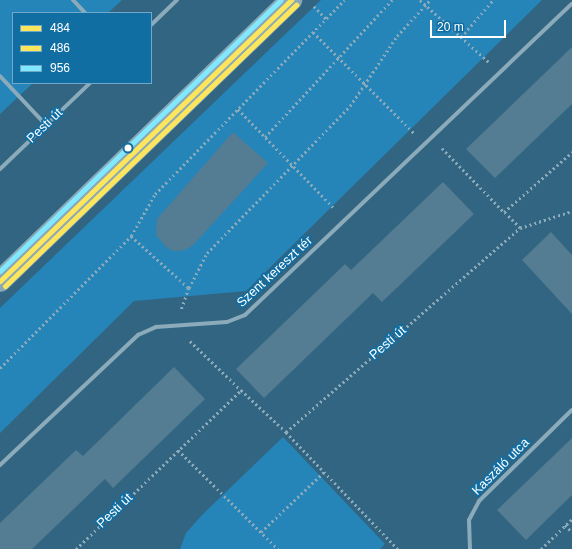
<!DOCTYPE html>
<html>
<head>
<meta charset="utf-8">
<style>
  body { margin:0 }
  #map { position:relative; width:572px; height:549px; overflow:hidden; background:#326581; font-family:Arial,sans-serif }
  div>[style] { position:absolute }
  .green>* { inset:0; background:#2585b9 }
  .building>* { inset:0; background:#547c92 }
  .path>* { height:2.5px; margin-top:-1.25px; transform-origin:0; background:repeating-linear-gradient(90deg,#8baaba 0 2px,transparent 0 5px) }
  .minor>* { height:4px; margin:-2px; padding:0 2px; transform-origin:2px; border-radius:2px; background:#8baaba }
  .primary>* { height:22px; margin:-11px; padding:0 11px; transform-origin:11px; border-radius:11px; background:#8aa8b8 }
  .bus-1>* { height:5px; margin:-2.5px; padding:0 2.5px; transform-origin:2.5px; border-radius:2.5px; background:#fde65b }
  .bus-2>* { height:5px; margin:-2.5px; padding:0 2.5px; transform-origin:2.5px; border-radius:2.5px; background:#fde65b }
  .bus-3>* { height:5px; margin:-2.5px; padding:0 2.5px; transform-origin:2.5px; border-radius:2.5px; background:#80e8ff }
  .dots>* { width:11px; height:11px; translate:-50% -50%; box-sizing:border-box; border:2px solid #106ea3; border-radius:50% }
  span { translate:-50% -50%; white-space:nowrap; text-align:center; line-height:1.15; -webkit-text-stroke:3.5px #106ea3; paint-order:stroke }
  .street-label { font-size:13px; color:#fff }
  .legend { position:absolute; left:12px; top:12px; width:140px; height:72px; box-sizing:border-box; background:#106ea3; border:1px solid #70a8c8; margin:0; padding:5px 7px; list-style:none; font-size:12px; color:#fff }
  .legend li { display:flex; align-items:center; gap:8px; height:20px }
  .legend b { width:20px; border:1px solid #70a8c8 }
  .scale { position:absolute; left:430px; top:20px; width:76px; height:18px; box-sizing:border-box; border:2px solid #fff; border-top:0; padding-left:5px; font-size:12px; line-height:14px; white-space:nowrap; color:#fff; -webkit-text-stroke:3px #106ea3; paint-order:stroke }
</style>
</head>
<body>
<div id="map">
  <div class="green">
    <i style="clip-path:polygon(0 0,122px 0,108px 13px,13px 13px,13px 83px,33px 83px,0 114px)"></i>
    <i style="clip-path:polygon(321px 0,542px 0,246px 291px,134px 301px,0 433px,0 308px)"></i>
    <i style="clip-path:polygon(283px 437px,385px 544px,380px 549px,180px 549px,186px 533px,202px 515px)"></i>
  </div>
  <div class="building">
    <i style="clip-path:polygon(572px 47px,572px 104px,495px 178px,466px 149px)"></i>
    <i style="clip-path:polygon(233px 132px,268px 163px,195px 243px,189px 248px,181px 251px,173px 251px,166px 247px,156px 235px,157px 219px)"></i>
    <i style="clip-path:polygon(443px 182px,474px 214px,382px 302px,373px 293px,264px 398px,236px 369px,345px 264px,351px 270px)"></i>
    <i style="clip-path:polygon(551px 232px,572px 255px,572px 314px,522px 260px)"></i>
    <i style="clip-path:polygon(174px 367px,205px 399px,113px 488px,105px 479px,32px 549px,0 549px,0 523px,76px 450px,83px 456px)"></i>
    <i style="clip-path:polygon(572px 438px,572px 495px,526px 540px,497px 510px)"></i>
  </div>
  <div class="path">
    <i style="left:420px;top:0;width:94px;rotate:42deg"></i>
    <i style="left:314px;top:6px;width:18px;rotate:47deg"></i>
    <i style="left:313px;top:32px;width:144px;rotate:45deg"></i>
    <i style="left:461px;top:37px;width:49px;rotate:-49.1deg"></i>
    <i style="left:238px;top:109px;width:139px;rotate:45.9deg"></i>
    <i style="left:265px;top:137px;width:187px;rotate:-47.2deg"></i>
    <i style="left:442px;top:148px;width:89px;rotate:45.9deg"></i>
    <i style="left:520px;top:228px;width:55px;rotate:-18.1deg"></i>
    <i style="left:131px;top:236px;width:48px;rotate:-60.3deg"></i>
    <i style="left:155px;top:194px;width:271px;rotate:-45.7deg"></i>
    <i style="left:189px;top:288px;width:39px;rotate:-63deg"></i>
    <i style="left:207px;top:253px;width:205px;rotate:-45.8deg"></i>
    <i style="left:350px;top:106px;width:84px;rotate:-56.1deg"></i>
    <i style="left:397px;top:36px;width:49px;rotate:-47.5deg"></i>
    <i style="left:190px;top:341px;width:71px;rotate:43.9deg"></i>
    <i style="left:0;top:368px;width:186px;rotate:-45.2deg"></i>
    <i style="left:131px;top:236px;width:78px;rotate:41.9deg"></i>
    <i style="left:189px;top:288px;width:24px;rotate:109deg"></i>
    <i style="left:286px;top:432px;width:162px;rotate:46.3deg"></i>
    <i style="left:178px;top:450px;width:141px;rotate:44.7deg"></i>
    <i style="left:565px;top:525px;width:10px;rotate:45deg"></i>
    <i style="left:261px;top:532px;width:87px;rotate:-43.6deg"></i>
    <i style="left:76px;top:549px;width:229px;rotate:-43.9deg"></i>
    <i style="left:241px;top:390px;width:62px;rotate:43deg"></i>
    <i style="left:286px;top:432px;width:310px;rotate:-41.1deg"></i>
    <i style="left:520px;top:228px;width:23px;rotate:-135deg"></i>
    <i style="left:504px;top:212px;width:91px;rotate:-41.4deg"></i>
    <i style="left:541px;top:549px;width:43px;rotate:-44.1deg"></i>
  </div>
  <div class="minor">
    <i style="left:73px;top:0;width:18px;rotate:47deg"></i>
    <i style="left:151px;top:25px;width:36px;rotate:-44deg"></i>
    <i style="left:0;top:76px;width:67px;rotate:46.8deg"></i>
    <i style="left:0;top:169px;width:124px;rotate:-43.7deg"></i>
    <i style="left:0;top:465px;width:190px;rotate:-43.3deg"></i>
    <i style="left:138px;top:335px;width:20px;rotate:-24deg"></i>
    <i style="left:156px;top:327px;width:71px;rotate:-4deg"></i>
    <i style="left:227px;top:322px;width:19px;rotate:-21deg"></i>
    <i style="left:245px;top:315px;width:451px;rotate:-43.6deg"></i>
    <i style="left:470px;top:549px;width:29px;rotate:-92deg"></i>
    <i style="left:469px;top:520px;width:21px;rotate:-62deg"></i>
    <i style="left:479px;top:501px;width:130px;rotate:-44.4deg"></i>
  </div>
  <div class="primary">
    <i style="left:0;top:281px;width:405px;rotate:-44deg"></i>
  </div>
  <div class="bus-1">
    <i style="left:0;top:281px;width:405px;rotate:-44deg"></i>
  </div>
  <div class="bus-2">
    <i style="left:5px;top:286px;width:405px;rotate:-44deg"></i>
  </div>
  <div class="bus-3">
    <i style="left:0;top:271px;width:390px;rotate:-44deg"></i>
  </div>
  <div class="dots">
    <i style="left:128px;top:148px;background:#fff"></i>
  </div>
  <div class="street-label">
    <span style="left:45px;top:126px;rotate:-44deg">Pesti út</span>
    <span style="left:275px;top:272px;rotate:-43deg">Szent kereszt tér</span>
    <span style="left:388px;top:343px;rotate:-41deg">Pesti út</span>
    <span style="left:501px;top:467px;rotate:-45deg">Kaszáló utca</span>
    <span style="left:115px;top:511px;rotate:-44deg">Pesti út</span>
  </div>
  <ul class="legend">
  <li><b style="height:5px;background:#fde65b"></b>484</li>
  <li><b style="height:5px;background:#fde65b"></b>486</li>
  <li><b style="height:5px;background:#80e8ff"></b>956</li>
  </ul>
  <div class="scale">20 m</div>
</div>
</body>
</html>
